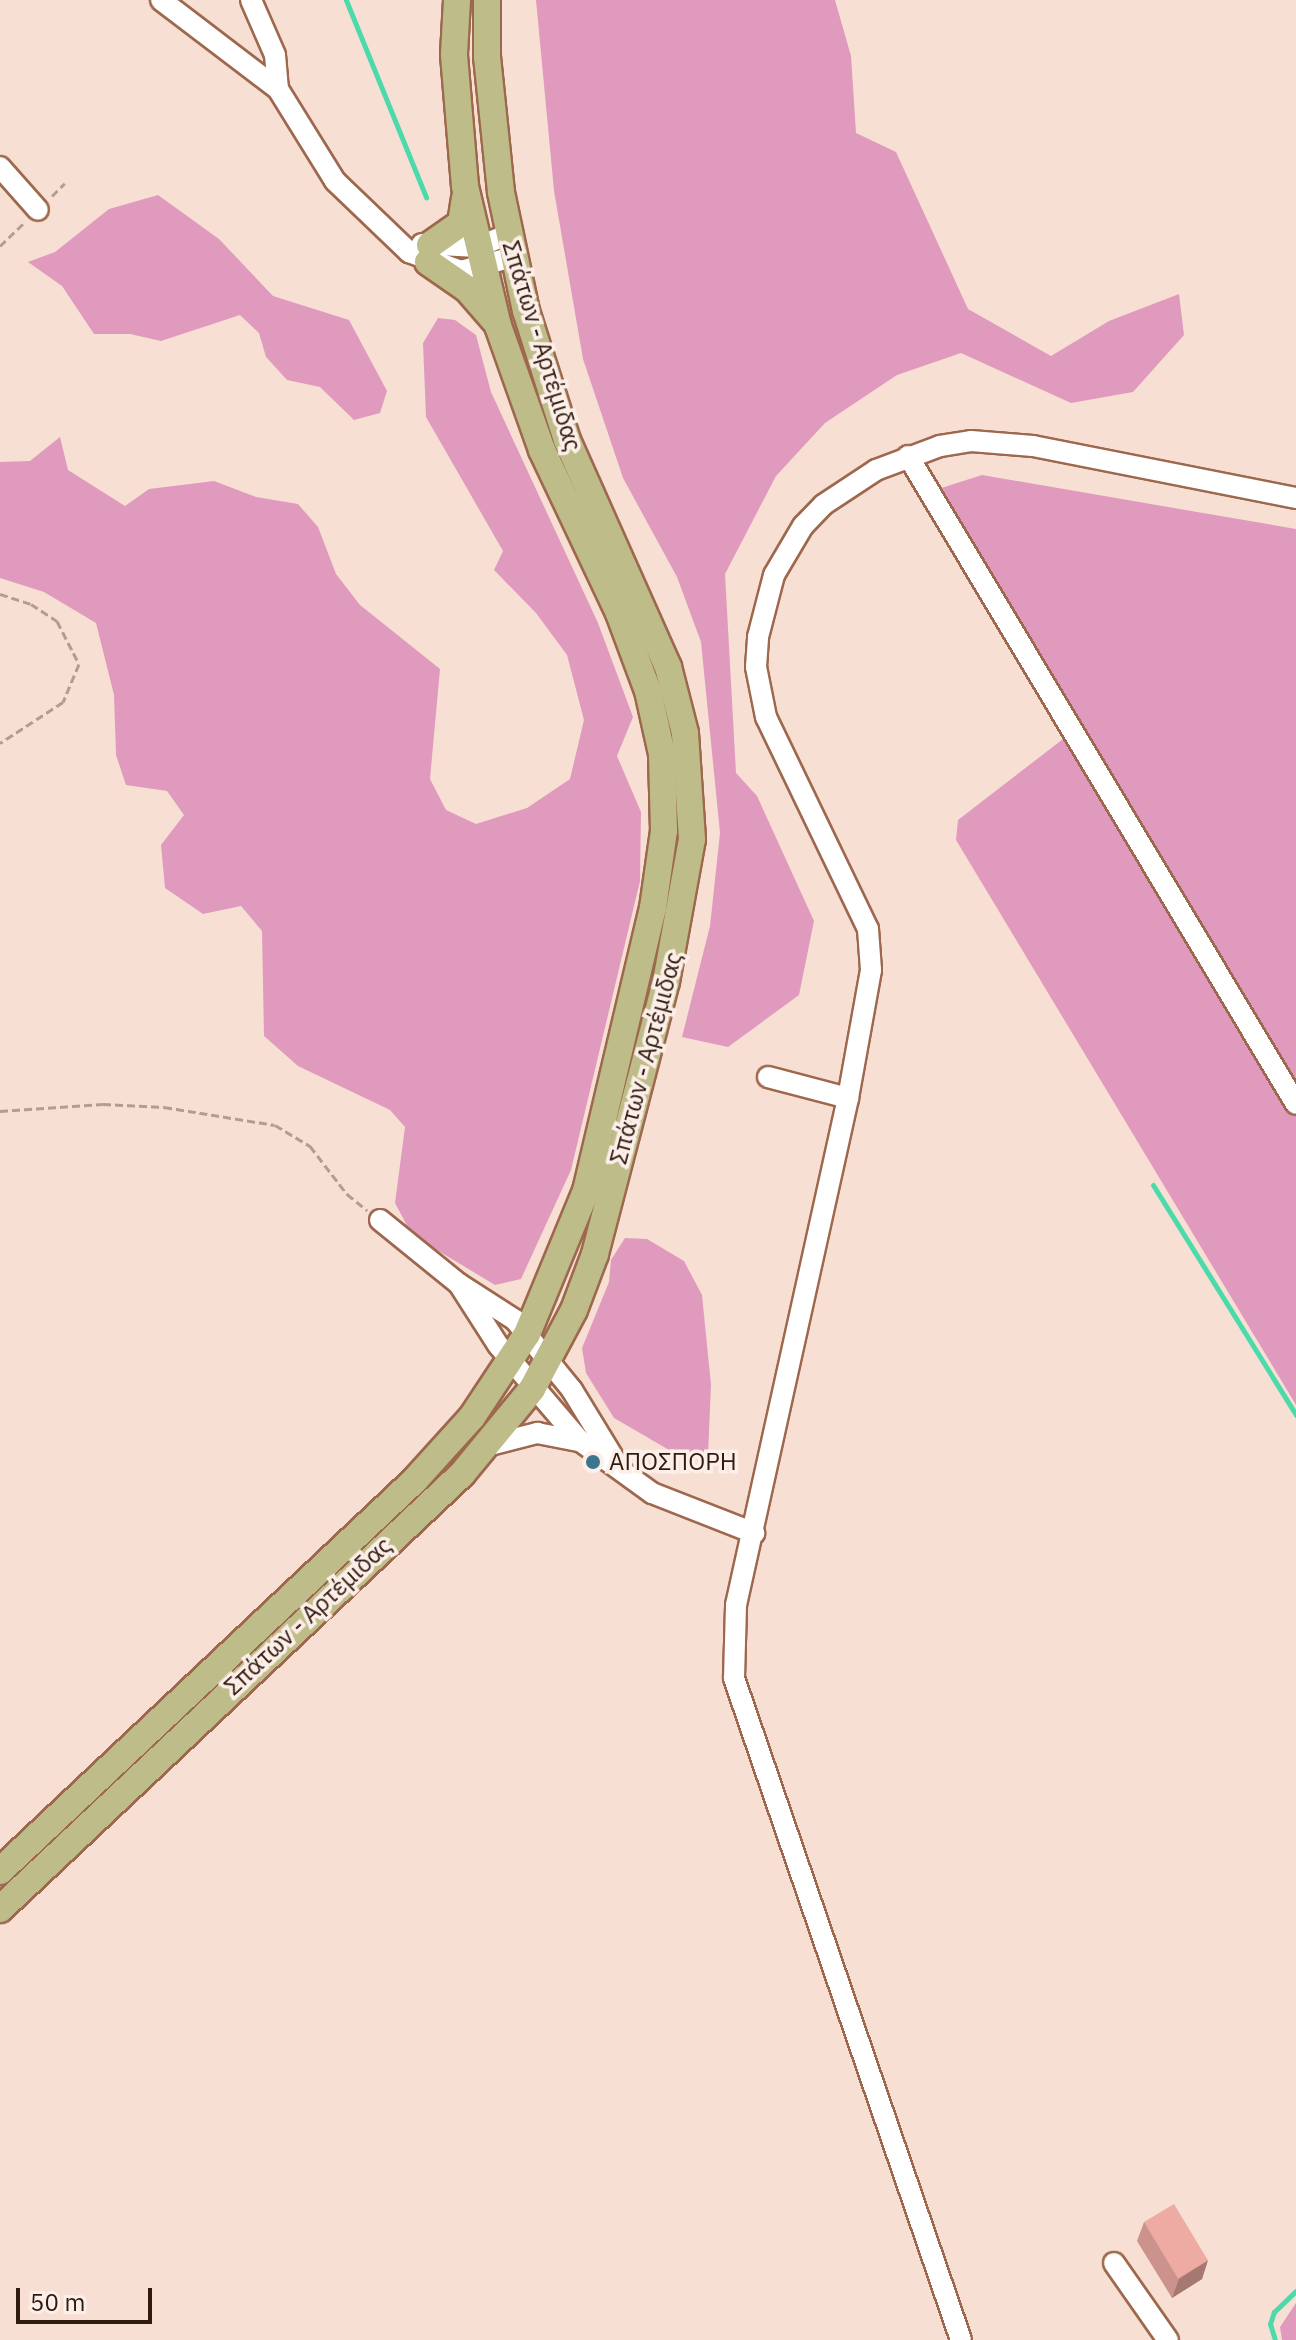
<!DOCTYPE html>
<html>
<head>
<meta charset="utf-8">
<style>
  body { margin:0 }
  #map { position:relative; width:1296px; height:2340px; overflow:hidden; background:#f8dfd4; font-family:"IBM Plex Sans",sans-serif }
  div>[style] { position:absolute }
  .green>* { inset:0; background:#e09abe }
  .stream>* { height:5px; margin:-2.5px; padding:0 2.5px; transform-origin:2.5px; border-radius:2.5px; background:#4ddaab }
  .path>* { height:3px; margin-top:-1.5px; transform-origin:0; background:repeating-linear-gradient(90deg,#b49c91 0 8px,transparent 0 12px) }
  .roads { filter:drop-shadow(2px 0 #9d684d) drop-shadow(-2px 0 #9d684d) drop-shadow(0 2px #9d684d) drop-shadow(0 -2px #9d684d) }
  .minor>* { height:20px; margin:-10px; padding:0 10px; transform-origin:10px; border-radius:10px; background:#fff }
  .major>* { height:26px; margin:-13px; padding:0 13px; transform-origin:13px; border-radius:13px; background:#bebc89 }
  .wall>* { inset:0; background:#cc938c }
  .shaded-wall>* { inset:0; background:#a67872 }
  .building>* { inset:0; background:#edaba3; transform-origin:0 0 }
  .dots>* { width:22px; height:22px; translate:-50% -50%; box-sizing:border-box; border:4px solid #fcefe9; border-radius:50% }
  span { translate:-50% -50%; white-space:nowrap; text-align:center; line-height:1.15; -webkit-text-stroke:7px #fcefe9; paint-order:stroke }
  .street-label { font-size:24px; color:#301b10 }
  .poi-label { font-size:24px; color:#301b10 }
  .left { translate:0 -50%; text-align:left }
  .scale { position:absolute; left:16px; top:2288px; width:136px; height:36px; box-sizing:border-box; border:4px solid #301b10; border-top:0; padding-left:10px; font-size:24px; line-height:28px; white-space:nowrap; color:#301b10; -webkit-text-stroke:6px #fcefe9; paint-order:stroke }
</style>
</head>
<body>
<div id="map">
  <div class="green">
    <i style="clip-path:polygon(536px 0,835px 0,851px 56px,856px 133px,896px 152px,968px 309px,1051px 356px,1109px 321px,1179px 294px,1184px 335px,1133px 392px,1071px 403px,961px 353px,897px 375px,825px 423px,776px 476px,725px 574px,736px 773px,757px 796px,814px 921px,799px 995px,728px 1047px,682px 1037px,710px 926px,720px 833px,701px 642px,677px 577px,623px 478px,583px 359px,554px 191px)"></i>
    <i style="clip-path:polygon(158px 195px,219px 239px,273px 296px,349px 320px,387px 391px,380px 413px,354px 420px,320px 387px,287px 380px,266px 357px,259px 333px,240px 315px,161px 341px,130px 334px,94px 334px,62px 286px,28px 262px,55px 252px,109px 209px)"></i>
    <i style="clip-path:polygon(438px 318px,455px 320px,476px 335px,491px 392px,598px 623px,633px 717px,617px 756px,641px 812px,640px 881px,571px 1170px,521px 1279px,495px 1285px,412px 1235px,395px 1203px,405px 1127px,390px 1110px,298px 1066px,264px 1036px,262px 931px,241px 906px,203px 914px,165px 888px,161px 845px,184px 815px,167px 791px,126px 785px,116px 755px,114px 695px,96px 623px,44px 592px,0 578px,0 462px,30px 461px,60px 437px,68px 470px,125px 506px,149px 489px,214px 481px,256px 497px,298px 504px,318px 527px,336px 574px,360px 605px,440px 669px,430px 779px,446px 810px,476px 824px,527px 808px,570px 779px,584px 720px,567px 655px,536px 613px,494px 570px,503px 551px,426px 417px,423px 343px)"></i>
    <i style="clip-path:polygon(982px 475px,1296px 529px,1296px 1405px,956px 840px,958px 820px,1076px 729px,935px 490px)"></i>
    <i style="clip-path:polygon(625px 1238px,647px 1239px,684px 1261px,702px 1295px,711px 1385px,708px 1454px,676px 1454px,614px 1418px,586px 1373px,582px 1348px,609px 1282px,611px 1260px)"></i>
    <i style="clip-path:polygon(1296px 2303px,1296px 2340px,1282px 2340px,1280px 2327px)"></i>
  </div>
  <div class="stream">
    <i style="left:346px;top:0;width:213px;rotate:67.9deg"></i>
    <i style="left:1153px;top:1185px;width:271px;rotate:58.1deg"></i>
    <i style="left:1275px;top:2340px;width:17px;rotate:-107deg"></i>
    <i style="left:1270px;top:2324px;width:13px;rotate:-72deg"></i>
    <i style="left:1274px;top:2312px;width:30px;rotate:-44deg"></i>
  </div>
  <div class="path">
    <i style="left:52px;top:196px;width:18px;rotate:-45deg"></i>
    <i style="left:0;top:246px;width:32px;rotate:-44deg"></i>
    <i style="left:0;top:594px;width:33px;rotate:18deg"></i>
    <i style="left:31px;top:604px;width:31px;rotate:33deg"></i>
    <i style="left:57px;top:621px;width:48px;rotate:62.9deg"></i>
    <i style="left:79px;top:664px;width:41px;rotate:112.8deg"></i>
    <i style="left:63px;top:702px;width:75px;rotate:146.9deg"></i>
    <i style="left:0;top:1111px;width:103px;rotate:-3.9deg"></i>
    <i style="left:103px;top:1104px;width:61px;rotate:2.8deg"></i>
    <i style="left:164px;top:1107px;width:112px;rotate:9.2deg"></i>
    <i style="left:275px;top:1125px;width:41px;rotate:31deg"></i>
    <i style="left:310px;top:1146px;width:61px;rotate:52.4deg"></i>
    <i style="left:347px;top:1194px;width:26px;rotate:39deg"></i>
  </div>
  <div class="roads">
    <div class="minor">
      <i style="left:161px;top:0;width:147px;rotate:37.3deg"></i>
      <i style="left:278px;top:89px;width:108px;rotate:58.2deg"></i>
      <i style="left:335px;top:181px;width:103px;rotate:43.8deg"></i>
      <i style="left:409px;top:252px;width:55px;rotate:20.1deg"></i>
      <i style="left:461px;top:271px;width:54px;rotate:-15.1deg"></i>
      <i style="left:251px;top:0;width:60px;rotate:66.4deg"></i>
      <i style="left:275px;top:55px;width:34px;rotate:85deg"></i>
      <i style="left:0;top:167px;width:57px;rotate:48.5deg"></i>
      <i style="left:422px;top:244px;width:55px;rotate:3.1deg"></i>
      <i style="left:477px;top:247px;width:32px;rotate:-22deg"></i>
      <i style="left:908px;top:456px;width:755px;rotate:59.09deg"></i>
      <i style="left:768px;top:1077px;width:83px;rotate:14.7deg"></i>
      <i style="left:380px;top:1220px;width:102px;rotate:39deg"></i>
      <i style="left:459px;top:1284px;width:67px;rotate:32.7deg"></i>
      <i style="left:515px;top:1320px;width:90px;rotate:50.8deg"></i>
      <i style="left:572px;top:1390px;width:90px;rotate:58.6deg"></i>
      <i style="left:459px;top:1284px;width:72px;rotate:57.4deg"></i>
      <i style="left:498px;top:1345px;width:126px;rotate:49.5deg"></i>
      <i style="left:580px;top:1441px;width:89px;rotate:35.8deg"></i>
      <i style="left:652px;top:1493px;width:110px;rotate:21.4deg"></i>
      <i style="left:490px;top:1445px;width:49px;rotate:-14.3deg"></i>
      <i style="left:537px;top:1433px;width:43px;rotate:10.8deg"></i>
      <i style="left:1114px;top:2263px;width:94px;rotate:55deg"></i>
      <i style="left:961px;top:2340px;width:700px;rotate:-108.93deg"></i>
      <i style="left:734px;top:1678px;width:73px;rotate:-88.4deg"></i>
      <i style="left:736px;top:1605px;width:519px;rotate:-77.54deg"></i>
      <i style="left:848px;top:1098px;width:130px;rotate:-79.8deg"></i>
      <i style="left:871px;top:970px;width:41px;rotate:-94.2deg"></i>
      <i style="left:868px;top:929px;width:235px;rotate:-115.7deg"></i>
      <i style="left:766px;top:717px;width:51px;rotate:-101.3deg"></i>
      <i style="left:756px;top:667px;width:30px;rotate:-86deg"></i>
      <i style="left:758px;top:637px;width:64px;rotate:-75.5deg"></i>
      <i style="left:774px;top:575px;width:57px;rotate:-59.4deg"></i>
      <i style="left:803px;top:526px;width:29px;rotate:-46deg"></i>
      <i style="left:823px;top:505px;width:64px;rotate:-33.4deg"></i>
      <i style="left:876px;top:470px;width:68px;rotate:-20.6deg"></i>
      <i style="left:940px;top:446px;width:31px;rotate:-9deg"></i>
      <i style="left:971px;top:441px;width:62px;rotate:4.6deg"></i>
      <i style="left:1033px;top:446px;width:268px;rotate:11.2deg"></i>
    </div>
    <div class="major">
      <i style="left:430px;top:245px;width:38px;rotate:-35deg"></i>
      <i style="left:461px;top:223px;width:25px;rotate:-81deg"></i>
      <i style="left:428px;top:262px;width:47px;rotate:34.7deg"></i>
      <i style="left:467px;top:289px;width:41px;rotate:48.9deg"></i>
      <i style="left:0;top:1871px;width:570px;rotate:-43.29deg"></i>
      <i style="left:415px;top:1480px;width:85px;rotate:-47.9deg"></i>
      <i style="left:472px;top:1417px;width:100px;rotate:-56.5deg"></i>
      <i style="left:527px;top:1334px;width:155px;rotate:-67.6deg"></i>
      <i style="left:586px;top:1191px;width:291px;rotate:-76.7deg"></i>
      <i style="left:653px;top:908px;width:78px;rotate:-81.9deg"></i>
      <i style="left:664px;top:831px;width:77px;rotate:-91.5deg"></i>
      <i style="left:662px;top:754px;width:65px;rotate:-102.5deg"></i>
      <i style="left:648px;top:691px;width:83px;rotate:-110.4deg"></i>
      <i style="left:619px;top:613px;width:180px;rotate:-115.3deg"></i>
      <i style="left:542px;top:450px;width:132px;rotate:-109.5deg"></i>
      <i style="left:498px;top:326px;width:144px;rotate:-103.3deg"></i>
      <i style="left:465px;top:186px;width:132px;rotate:-94.8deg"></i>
      <i style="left:454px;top:54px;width:54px;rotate:-86.8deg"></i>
      <i style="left:0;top:1909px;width:635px;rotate:-43.28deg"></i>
      <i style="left:462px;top:1474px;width:110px;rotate:-50.5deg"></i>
      <i style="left:532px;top:1389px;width:89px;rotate:-62deg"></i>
      <i style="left:574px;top:1310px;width:60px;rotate:-69.4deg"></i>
      <i style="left:595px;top:1254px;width:281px;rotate:-75.4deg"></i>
      <i style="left:666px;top:982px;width:145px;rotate:-79.7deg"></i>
      <i style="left:692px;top:839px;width:106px;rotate:-93.8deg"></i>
      <i style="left:685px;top:733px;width:68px;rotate:-104.4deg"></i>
      <i style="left:668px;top:667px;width:248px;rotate:-114deg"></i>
      <i style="left:567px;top:440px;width:135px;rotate:-107.6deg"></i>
      <i style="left:526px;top:311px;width:122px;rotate:-101.9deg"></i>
      <i style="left:501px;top:192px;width:136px;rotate:-95.9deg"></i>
      <i style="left:487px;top:57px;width:57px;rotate:-90deg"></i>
    </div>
  </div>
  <div class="wall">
    <i style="clip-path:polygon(1144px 2222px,1208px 2260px,1202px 2279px,1172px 2298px,1137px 2241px)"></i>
  </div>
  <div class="shaded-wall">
    <i style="clip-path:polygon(1208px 2260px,1202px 2279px,1172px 2298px,1179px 2279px)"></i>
  </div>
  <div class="building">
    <i style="left:1174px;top:2204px;width:66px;height:35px;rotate:59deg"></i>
  </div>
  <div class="dots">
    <i style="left:593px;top:1462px;background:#3b768e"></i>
  </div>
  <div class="street-label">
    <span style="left:542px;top:346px;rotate:73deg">Σπάτων - Αρτέμιδας</span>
    <span style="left:646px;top:1058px;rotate:-75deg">Σπάτων - Αρτέμιδας</span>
    <span style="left:308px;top:1616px;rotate:-43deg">Σπάτων - Αρτέμιδας</span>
  </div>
  <div class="poi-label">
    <span class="left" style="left:609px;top:1462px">ΑΠΟΣΠΟΡΗ</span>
  </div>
  <div class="scale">50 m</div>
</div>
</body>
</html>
